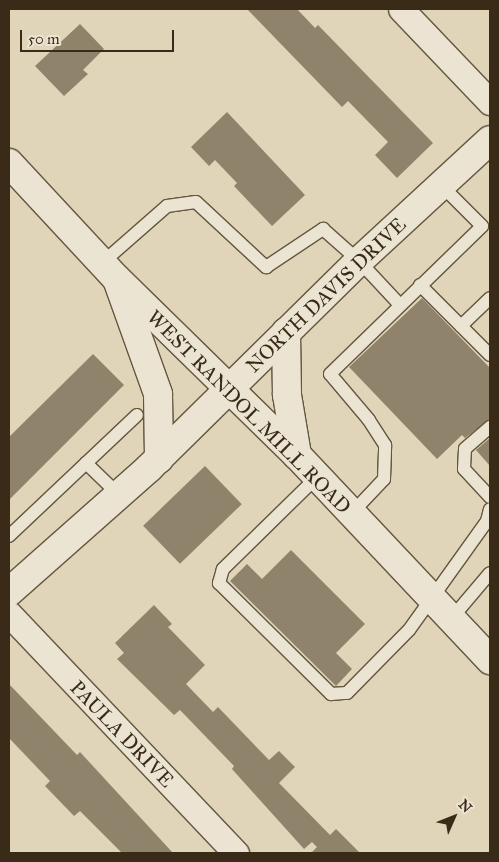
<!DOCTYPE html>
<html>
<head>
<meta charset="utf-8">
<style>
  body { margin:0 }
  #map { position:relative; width:499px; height:862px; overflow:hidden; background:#e0d5b9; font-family:"IM FELL Great Primer",serif }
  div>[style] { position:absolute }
  .building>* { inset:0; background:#90836c; transform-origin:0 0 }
  .roads { filter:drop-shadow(1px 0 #645640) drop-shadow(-1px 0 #645640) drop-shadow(0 1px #645640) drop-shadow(0 -1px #645640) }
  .service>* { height:12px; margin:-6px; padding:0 6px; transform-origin:6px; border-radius:6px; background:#ebe4d2 }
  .minor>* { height:25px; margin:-12.5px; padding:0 12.5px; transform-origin:12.5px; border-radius:12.5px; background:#ebe4d2 }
  .tertiary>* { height:28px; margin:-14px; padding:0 14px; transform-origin:14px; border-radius:14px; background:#ebe4d2 }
  .secondary>* { height:28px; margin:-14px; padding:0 14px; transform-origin:14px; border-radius:14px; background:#ebe4d2 }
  span { translate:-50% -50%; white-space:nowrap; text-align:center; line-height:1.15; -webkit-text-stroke:4.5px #ebe4d2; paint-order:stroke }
  .street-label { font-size:20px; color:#3a2b18 }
  .frame { position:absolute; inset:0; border:10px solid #3a2b18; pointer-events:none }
  .north { position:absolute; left:429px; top:792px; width:50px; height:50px; -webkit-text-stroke:4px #ebe4d2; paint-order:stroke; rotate:46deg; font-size:14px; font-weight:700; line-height:20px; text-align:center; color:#3a2b18 }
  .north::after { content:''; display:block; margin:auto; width:18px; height:22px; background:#3a2b18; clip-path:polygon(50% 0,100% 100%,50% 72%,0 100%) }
  .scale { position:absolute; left:20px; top:30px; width:154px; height:22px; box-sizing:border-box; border:2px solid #3a2b18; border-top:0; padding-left:6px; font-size:15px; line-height:18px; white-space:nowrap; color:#3a2b18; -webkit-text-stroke:4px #ebe4d2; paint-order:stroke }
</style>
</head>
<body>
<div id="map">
  <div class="building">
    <i style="clip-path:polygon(247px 9px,297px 9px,315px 28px,318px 25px,433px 143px,397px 178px,375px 155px,388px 142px,348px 101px,342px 107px)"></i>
    <i style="clip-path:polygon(80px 24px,104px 49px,83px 70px,88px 74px,64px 96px,35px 66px)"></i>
    <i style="clip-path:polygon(227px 112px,305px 195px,272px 226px,234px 186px,237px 183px,215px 160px,209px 166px,191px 147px)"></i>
    <i style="clip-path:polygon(422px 298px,490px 368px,490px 419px,465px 438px,462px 435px,437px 459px,349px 367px)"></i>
    <i style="clip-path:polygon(93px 354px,124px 385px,9px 500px,9px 437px)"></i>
    <i style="clip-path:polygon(490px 438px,490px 466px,476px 450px)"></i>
    <i style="left:205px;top:466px;width:53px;height:86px;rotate:46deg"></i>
    <i style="clip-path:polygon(291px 550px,365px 624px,336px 653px,352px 669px,336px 686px,230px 581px,247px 564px,262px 579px)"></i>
    <i style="clip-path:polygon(154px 605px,172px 624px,168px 627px,205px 665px,186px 684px,213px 712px,218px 707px,269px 760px,279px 751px,295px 767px,279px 783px,330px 835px,336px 829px,360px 853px,311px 853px,317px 847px,312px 842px,304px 849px,232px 769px,234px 766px,180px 710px,174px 715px,117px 659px,124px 653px,115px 643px)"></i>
    <i style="clip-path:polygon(9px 684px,77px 755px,80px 752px,173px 853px,122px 853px,80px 811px,74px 816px,45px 786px,50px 781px,9px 738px)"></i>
  </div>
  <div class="roads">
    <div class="service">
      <i style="left:102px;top:263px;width:86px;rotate:-41.2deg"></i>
      <i style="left:167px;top:206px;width:29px;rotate:-8deg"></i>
      <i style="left:196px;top:202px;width:96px;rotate:42.9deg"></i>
      <i style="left:266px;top:267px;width:69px;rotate:-33.7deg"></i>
      <i style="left:323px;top:229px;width:48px;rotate:41.6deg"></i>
      <i style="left:359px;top:261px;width:60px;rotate:47deg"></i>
      <i style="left:420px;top:285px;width:99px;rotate:45deg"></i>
      <i style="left:461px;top:326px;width:40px;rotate:-44deg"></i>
      <i style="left:490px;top:427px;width:33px;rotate:139deg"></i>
      <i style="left:465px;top:449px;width:20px;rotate:93deg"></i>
      <i style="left:464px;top:469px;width:38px;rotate:47deg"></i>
      <i style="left:86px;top:463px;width:46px;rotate:44.1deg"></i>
      <i style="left:317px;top:477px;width:132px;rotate:135.6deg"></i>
      <i style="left:223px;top:569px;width:15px;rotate:106deg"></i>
      <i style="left:219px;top:583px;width:158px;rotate:44.7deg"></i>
      <i style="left:331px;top:694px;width:16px;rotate:-4deg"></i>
      <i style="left:347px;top:693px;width:88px;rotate:-45.5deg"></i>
      <i style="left:409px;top:630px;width:134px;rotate:-54.4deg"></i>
      <i style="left:487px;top:521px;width:12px;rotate:-76deg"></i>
      <i style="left:351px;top:514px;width:48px;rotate:-46.7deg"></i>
      <i style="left:384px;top:479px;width:34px;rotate:-88deg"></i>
      <i style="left:385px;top:445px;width:30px;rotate:-123deg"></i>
      <i style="left:369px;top:420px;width:60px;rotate:-130.3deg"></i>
      <i style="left:330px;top:374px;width:212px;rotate:-44.2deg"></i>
      <i style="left:482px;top:226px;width:58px;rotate:-135deg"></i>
      <i style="left:9px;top:536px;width:176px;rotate:-43.4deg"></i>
      <i style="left:451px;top:619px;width:60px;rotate:-49.7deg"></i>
    </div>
    <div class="minor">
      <i style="left:401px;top:9px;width:129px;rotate:46.3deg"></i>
      <i style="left:9px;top:614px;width:330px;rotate:46.5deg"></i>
    </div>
    <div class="tertiary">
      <i style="left:9px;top:592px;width:187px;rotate:-41.5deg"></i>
      <i style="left:149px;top:468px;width:295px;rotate:-44.6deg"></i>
      <i style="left:359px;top:261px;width:178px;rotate:-42.7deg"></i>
    </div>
    <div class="secondary">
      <i style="left:9px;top:163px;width:157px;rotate:47.1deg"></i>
      <i style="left:116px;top:278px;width:253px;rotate:44.4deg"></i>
      <i style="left:297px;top:455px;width:282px;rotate:46.7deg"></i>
      <i style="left:118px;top:282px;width:119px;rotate:70.3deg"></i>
      <i style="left:158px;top:394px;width:65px;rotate:89.1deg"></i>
      <i style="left:286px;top:332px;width:63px;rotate:89.1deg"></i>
      <i style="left:287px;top:395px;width:61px;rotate:80.5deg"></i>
    </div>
  </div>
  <div class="street-label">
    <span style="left:326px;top:295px;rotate:-44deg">NORTH DAVIS DRIVE</span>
    <span style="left:249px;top:412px;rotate:45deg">WEST RANDOL MILL ROAD</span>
    <span style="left:122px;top:734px;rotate:46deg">PAULA DRIVE</span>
  </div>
  <div class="frame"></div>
  <div class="north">N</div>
  <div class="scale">50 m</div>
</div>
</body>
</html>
